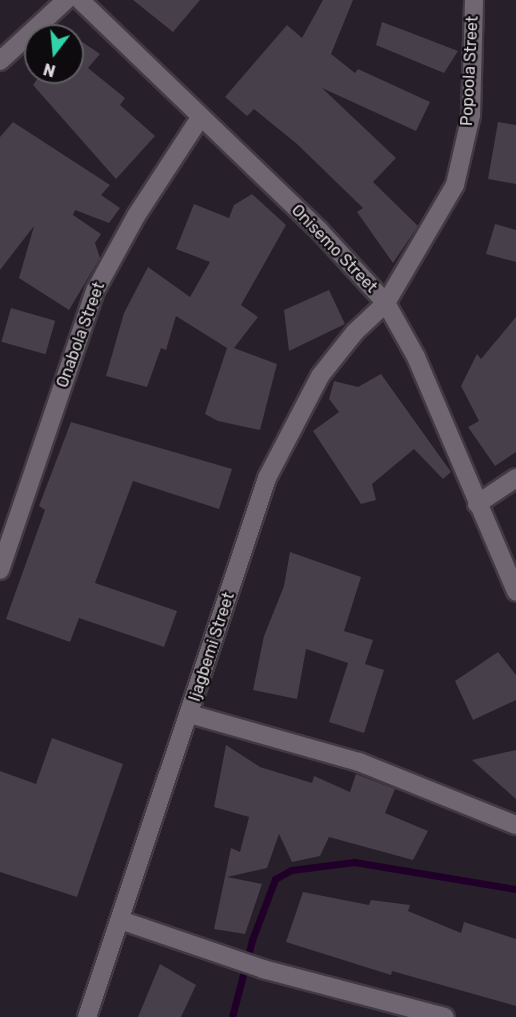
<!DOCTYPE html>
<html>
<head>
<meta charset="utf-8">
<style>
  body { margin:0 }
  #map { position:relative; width:516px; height:1017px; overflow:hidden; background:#271f29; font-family:Rubik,sans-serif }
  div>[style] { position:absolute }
  .stream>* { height:7px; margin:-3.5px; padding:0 3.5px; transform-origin:3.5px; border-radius:3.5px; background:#200028 }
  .building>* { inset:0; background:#473f49; transform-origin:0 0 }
  .roads { filter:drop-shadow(2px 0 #413a43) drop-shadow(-2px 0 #413a43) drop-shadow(0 2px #413a43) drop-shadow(0 -2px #413a43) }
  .minor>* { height:18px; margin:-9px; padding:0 9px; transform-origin:9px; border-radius:9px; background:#706672 }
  span { translate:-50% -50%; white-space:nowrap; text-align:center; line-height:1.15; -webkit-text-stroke:4.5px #0e0b0f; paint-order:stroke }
  .street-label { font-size:16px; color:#ddd7de }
  .north { position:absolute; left:24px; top:24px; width:60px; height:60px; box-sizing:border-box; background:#0e0b0f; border:2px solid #615d62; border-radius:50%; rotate:196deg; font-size:16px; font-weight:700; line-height:24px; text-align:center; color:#ddd7de }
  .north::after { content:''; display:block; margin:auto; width:21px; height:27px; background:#31d4a9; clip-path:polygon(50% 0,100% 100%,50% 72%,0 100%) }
</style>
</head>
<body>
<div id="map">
  <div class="stream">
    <i style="left:232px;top:1017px;width:80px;rotate:-75.4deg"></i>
    <i style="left:252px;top:940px;width:65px;rotate:-69.3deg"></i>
    <i style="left:275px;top:879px;width:18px;rotate:-29deg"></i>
    <i style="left:291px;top:870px;width:64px;rotate:-7.2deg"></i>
    <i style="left:354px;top:862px;width:164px;rotate:9.5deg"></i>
  </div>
  <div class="building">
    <i style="clip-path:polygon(133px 0,200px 0,173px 32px)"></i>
    <i style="clip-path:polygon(323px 0,353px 0,331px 54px,355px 73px,358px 69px,430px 102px,416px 131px,322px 88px,396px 158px,373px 182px,418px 226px,393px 263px,357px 212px,363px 208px,297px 144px,254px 109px,247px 116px,225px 97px,287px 25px,302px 38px)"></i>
    <i style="clip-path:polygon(382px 22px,406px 31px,458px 51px,444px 73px,376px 45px)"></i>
    <i style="clip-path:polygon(72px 35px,100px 54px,88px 68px,125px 98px,120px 105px,155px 136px,116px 179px,33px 85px,42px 72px,72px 72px)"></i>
    <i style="clip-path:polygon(13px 122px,110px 185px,101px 195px,120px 208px,109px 223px,75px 210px,73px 215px,101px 234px,95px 243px,100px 258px,69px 310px,19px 278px,34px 226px,0 270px,0 137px)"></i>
    <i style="clip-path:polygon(498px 122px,516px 125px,516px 184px,488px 179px)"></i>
    <i style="clip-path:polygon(252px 194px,286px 225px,241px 305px,258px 317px,234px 348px,277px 364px,260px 430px,218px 421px,205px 414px,227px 348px,176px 316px,166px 350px,161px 348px,147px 387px,106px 376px,124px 313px,148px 267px,190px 297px,210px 262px,176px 249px,194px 204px,229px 218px,234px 205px)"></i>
    <i style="clip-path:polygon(495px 224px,516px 230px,516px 262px,486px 254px)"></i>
    <i style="clip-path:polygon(329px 290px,345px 324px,289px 351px,284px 310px)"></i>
    <i style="left:11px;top:308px;width:46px;height:35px;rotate:16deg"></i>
    <i style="clip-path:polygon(516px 317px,516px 452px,495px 466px,468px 427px,479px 421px,461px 386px,477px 354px,481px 359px)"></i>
    <i style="clip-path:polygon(381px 374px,451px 472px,443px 479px,414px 449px,372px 484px,376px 500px,361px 504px,313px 431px,339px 412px,329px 399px,334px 381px,358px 387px)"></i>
    <i style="clip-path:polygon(71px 422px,232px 469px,219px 509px,133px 481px,95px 583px,177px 611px,164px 647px,79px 618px,70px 642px,6px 619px,45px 510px,39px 506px)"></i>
    <i style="clip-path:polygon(290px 552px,361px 577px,344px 631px,373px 640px,365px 664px,384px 670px,364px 733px,329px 722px,348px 663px,306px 649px,297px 699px,253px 690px,264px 636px,284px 586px)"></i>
    <i style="clip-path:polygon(498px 652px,516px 675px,516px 700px,473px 720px,455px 681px)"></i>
    <i style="clip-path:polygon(52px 738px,123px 764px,77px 897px,0 872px,0 771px,36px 784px)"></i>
    <i style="clip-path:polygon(226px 745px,260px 767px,312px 783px,314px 776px,350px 792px,356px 774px,395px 789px,385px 813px,428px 831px,413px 860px,329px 837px,320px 856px,292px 862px,279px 834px,267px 868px,227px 877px,262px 884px,245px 934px,214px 929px,231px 848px,240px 852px,249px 817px,214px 807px)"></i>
    <i style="clip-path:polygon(516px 750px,516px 799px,472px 760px)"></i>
    <i style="clip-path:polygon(303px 892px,369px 905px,371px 900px,410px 905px,408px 911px,461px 933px,464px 922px,516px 939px,516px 1006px,392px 971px,391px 975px,286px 942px)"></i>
    <i style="clip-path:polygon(160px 964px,196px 985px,181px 1017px,138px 1017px)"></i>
  </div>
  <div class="roads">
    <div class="minor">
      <i style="left:80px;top:0;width:332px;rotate:43.9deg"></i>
      <i style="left:319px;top:230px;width:99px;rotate:47.5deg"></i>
      <i style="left:386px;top:303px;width:62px;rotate:60.9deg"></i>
      <i style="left:416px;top:357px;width:255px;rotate:66.9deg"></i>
      <i style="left:0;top:61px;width:90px;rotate:-42.7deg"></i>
      <i style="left:477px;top:504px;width:47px;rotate:-33.7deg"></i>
      <i style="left:0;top:570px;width:295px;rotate:-71.2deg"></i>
      <i style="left:95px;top:291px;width:85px;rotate:-61.3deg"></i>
      <i style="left:136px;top:216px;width:117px;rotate:-56.9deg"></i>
      <i style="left:190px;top:714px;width:176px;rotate:15.9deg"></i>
      <i style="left:359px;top:762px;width:169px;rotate:21.9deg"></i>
      <i style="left:120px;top:920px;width:151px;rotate:18.9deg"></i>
      <i style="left:263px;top:969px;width:188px;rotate:14.8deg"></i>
      <i style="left:87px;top:1017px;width:568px;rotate:-71.53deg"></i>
      <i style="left:267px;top:478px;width:115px;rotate:-62.5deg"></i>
      <i style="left:320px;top:376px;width:56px;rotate:-51.5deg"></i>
      <i style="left:355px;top:332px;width:42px;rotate:-43.1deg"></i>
      <i style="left:386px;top:303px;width:137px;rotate:-59.7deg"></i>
      <i style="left:455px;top:185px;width:72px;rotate:-77.1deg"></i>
      <i style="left:471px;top:115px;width:115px;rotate:-88.5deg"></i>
    </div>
  </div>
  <div class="street-label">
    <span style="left:470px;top:71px;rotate:-87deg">Popoola Street</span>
    <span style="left:334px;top:249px;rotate:46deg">Onisemo Street</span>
    <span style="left:81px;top:335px;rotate:-70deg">Onabola Street</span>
    <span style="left:212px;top:647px;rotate:-72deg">Ijagbemi Street</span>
  </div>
  <div class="north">N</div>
</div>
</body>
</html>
